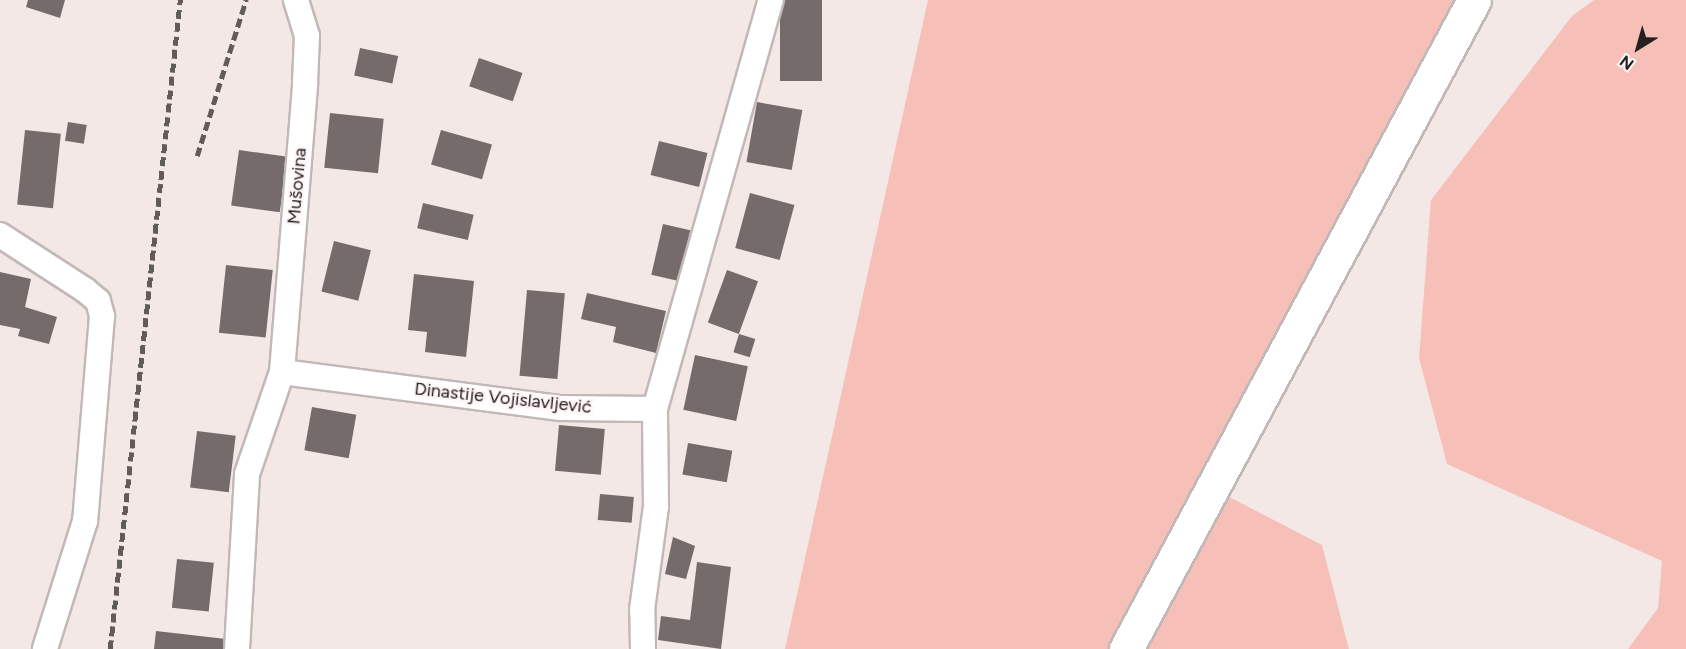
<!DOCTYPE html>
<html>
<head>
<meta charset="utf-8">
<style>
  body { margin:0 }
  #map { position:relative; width:1686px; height:649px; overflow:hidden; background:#f3e8e6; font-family:Figtree,sans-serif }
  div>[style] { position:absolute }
  .green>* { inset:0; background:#f6c0b9 }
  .building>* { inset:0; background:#756b6a; transform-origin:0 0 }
  .roads { filter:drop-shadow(2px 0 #c2b8b7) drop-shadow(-2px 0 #c2b8b7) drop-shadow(0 2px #c2b8b7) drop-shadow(0 -2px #c2b8b7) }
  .street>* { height:24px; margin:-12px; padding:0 12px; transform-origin:12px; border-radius:12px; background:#fff }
  .primary>* { height:33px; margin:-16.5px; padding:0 16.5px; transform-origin:16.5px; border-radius:16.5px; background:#fff }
  .rail>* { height:4.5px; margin-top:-2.25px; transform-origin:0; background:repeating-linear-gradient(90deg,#615b59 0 9px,transparent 0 13.5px) }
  span { translate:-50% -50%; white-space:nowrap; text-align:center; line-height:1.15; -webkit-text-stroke:4.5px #fef5f4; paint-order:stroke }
  .street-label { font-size:18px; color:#24201f }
  .north { position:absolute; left:1608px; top:18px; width:60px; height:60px; -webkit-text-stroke:4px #fef5f4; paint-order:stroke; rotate:217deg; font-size:16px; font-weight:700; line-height:24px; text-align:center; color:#24201f }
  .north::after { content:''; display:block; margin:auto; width:21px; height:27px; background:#24201f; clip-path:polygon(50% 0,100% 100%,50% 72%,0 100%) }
</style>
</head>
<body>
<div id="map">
  <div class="green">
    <i style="clip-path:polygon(928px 0,1474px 0,1212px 488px,1322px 545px,1349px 649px,785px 649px)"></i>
    <i style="clip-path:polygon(1594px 0,1686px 0,1686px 649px,1628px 649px,1658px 608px,1662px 561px,1447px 464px,1419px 358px,1431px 200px,1572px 16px)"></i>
  </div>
  <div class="building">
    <i style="clip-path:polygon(28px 0,65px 0,60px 18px,26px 7px)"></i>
    <i style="left:780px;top:0;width:42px;height:81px"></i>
    <i style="left:360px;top:48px;width:39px;height:28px;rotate:12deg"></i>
    <i style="left:479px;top:58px;width:46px;height:30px;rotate:19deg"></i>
    <i style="left:757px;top:102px;width:46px;height:61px;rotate:10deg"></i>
    <i style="left:330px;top:113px;width:54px;height:55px;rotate:6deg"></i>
    <i style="left:68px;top:122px;width:19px;height:19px;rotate:9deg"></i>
    <i style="left:25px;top:130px;width:36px;height:75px;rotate:6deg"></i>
    <i style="left:441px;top:130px;width:53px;height:36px;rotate:16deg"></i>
    <i style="left:659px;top:141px;width:50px;height:35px;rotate:14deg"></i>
    <i style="left:239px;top:150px;width:49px;height:56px;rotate:8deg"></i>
    <i style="left:750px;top:193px;width:46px;height:57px;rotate:15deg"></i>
    <i style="left:423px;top:203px;width:52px;height:26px;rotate:13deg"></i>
    <i style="left:663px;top:224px;width:28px;height:52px;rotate:13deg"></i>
    <i style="left:334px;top:241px;width:38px;height:52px;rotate:14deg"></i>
    <i style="left:226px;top:265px;width:47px;height:68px;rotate:6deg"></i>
    <i style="left:727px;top:270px;width:33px;height:56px;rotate:20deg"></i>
    <i style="clip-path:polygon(0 272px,31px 279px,25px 307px,57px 317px,49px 344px,18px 336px,20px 329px,0 325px)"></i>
    <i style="clip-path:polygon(414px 274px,474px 281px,466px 357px,425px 352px,427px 332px,408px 330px)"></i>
    <i style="left:527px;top:290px;width:38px;height:86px;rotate:5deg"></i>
    <i style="clip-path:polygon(587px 293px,666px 311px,656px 353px,613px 342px,616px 327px,581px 319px)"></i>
    <i style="left:739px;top:334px;width:17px;height:19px;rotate:17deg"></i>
    <i style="left:695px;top:355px;width:54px;height:56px;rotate:12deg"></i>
    <i style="left:312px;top:407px;width:45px;height:44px;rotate:10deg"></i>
    <i style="left:559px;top:425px;width:46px;height:46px;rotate:5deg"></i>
    <i style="left:197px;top:431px;width:39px;height:57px;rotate:7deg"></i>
    <i style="left:688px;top:443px;width:45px;height:32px;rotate:10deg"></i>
    <i style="left:600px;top:494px;width:34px;height:26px;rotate:5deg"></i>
    <i style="clip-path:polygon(673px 537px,695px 546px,686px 579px,665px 574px)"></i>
    <i style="left:177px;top:559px;width:37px;height:49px;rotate:6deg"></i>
    <i style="clip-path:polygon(697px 562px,731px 567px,721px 649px,658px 640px,661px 616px,690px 620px)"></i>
    <i style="clip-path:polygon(156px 631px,226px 639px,224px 649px,154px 649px)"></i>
  </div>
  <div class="roads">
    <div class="street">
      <i style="left:0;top:235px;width:101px;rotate:32.9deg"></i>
      <i style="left:85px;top:290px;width:17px;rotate:40deg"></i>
      <i style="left:98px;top:301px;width:16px;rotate:75deg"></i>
      <i style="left:102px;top:316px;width:206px;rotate:94.7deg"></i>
      <i style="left:85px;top:521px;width:134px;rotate:107.4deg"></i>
      <i style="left:282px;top:372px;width:281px;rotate:7.4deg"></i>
      <i style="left:561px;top:408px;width:94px;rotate:0.6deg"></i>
      <i style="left:237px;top:649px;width:175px;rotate:-86.7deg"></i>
      <i style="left:247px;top:474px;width:108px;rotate:-71.1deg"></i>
      <i style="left:282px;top:372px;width:290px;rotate:-85.4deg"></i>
      <i style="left:305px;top:83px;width:47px;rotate:-87.6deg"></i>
      <i style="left:307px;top:36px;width:38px;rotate:-107deg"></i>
      <i style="left:643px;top:649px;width:39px;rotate:-91deg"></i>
      <i style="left:642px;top:610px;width:104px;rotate:-82.3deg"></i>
      <i style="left:656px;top:507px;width:98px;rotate:-90.6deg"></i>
      <i style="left:655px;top:409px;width:425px;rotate:-74.2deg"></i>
    </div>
    <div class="primary">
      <i style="left:1126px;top:649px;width:736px;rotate:-61.8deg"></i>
    </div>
  </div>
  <div class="rail">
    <i style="left:197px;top:156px;width:164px;rotate:-72.6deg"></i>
    <i style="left:110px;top:649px;width:653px;rotate:-83.84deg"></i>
  </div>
  <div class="street-label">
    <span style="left:297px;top:186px;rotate:-85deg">Mušovina</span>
    <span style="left:503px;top:398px;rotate:6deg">Dinastije Vojislavljević</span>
  </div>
  <div class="north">N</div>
</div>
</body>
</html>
